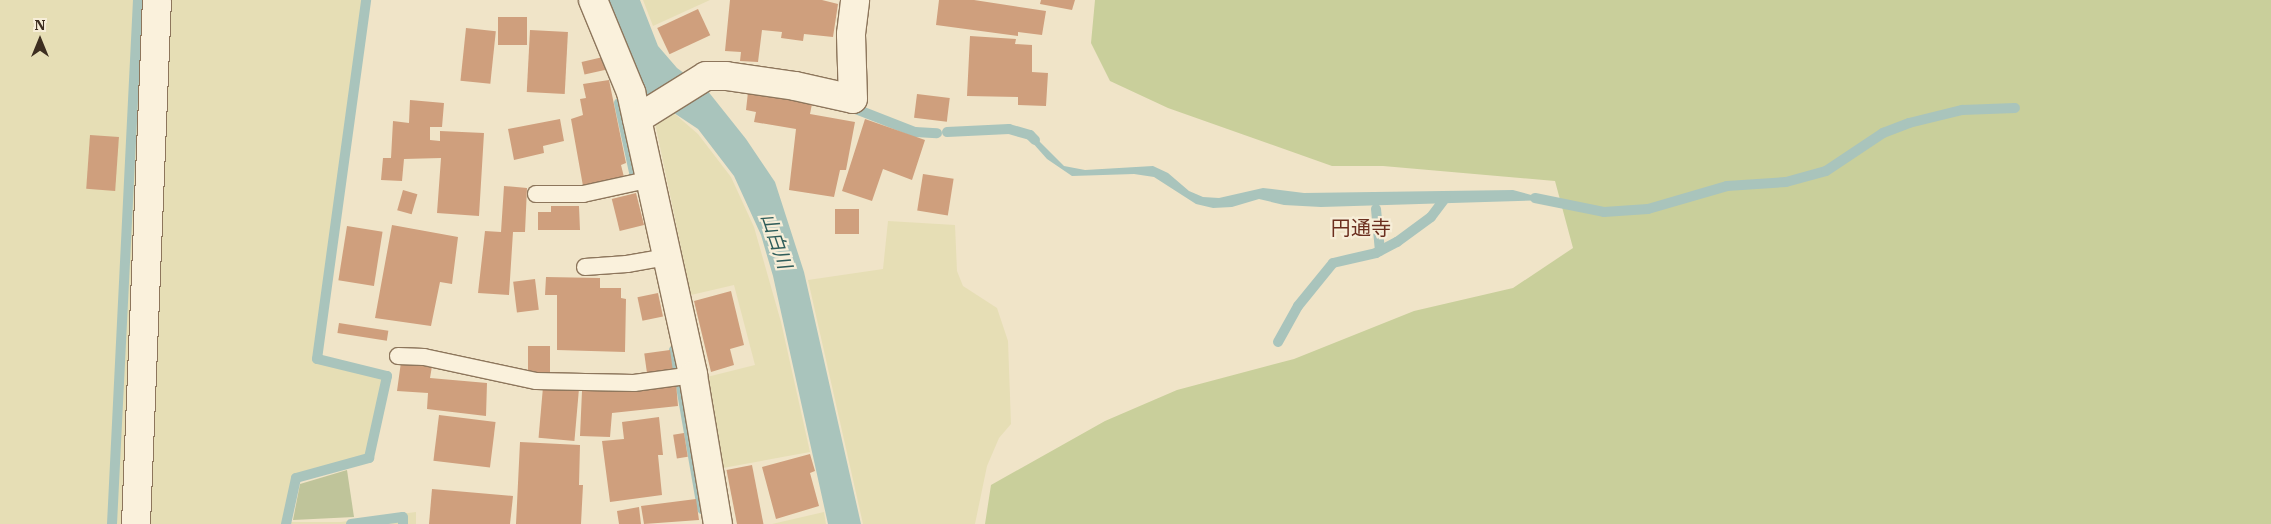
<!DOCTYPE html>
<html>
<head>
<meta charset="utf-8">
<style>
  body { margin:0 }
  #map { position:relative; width:2271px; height:524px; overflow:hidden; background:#f0e4c8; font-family:"IBM Plex Serif","Noto Sans JP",serif }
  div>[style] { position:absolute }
  .farmland>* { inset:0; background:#e6deb5 }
  .green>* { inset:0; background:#c9cf9b }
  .cemetery>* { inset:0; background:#bfc49a }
  .water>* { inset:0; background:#a9c4bc }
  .stream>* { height:10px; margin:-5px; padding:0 5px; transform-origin:5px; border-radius:5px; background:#a9c4bc }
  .building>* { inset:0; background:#cf9f7d; transform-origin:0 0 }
  .roads { filter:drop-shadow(1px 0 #8d765c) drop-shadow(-1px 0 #8d765c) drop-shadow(0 1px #8d765c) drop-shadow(0 -1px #8d765c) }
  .service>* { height:16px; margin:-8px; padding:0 8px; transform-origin:8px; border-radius:8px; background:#faf1dc }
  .minor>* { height:28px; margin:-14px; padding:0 14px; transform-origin:14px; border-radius:14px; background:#faf1dc }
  span { translate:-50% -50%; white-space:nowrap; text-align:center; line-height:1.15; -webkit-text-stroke:4.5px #f7eed8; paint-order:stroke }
  .water-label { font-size:19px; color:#2f5d5a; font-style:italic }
  .quarter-label { font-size:20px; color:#6b2e1e }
  .north { position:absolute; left:15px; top:15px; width:50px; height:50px; -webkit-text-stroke:4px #f7eed8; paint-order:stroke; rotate:0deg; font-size:14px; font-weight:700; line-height:20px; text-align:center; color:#3d2e20 }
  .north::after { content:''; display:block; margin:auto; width:18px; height:22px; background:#3d2e20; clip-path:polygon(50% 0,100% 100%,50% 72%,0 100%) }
</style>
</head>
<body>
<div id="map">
  <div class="farmland">
    <i style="clip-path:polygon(0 0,145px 0,122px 524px,0 524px)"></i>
    <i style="clip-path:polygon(171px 0,368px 0,319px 357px,391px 374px,370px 460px,298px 480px,289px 522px,341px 522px,416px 512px,416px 524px,149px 524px)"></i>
    <i style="clip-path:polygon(643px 0,710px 0,653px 26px)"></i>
    <i style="clip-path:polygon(669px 109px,698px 134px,731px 177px,754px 227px,781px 322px,810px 452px,723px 468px,707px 377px,755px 365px,734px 285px,691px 295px,654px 118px)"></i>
    <i style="clip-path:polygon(888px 221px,955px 225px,957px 271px,963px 286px,997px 308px,1008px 341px,1011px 424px,999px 438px,987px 466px,975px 524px,863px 524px,808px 280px,883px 269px)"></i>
    <i style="clip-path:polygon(824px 512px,826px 524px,772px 524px)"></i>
  </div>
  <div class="green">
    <i style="clip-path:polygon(1095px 0,2271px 0,2271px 524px,985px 524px,991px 485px,1105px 421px,1177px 390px,1294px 359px,1414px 311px,1513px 288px,1573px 248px,1555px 181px,1383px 166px,1332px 166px,1168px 108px,1110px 81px,1091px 43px)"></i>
  </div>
  <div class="cemetery">
    <i style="clip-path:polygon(347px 470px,354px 517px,293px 520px,300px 484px)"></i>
  </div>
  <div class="water">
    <i style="clip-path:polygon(607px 0,640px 0,658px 46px,677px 68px,707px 90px,746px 139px,775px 182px,804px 272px,861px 524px,828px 524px,773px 276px,761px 235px,734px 176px,698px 129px,647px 95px)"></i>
    <i style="clip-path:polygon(1029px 131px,1064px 166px,1085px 170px,1153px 166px,1168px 173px,1189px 191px,1203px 197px,1219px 198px,1263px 188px,1304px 193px,1513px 190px,1549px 200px,1321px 207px,1284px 205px,1259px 199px,1232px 207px,1213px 208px,1196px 204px,1154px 177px,1134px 174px,1072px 176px,1047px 159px,1023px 132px)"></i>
  </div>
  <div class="stream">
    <i style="left:619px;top:103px;width:76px;rotate:77.8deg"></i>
    <i style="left:848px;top:106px;width:72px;rotate:21.2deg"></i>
    <i style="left:915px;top:132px;width:22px;rotate:3deg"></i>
    <i style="left:947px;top:132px;width:62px;rotate:-2.8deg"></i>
    <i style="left:1009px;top:129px;width:22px;rotate:16deg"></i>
    <i style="left:1030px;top:135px;width:7px;rotate:45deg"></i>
    <i style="left:1535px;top:198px;width:70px;rotate:11.5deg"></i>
    <i style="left:1604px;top:212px;width:44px;rotate:-3.9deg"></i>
    <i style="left:1648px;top:209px;width:82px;rotate:-16.2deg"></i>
    <i style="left:1727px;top:186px;width:59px;rotate:-3.9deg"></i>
    <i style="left:1786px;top:182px;width:41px;rotate:-15.4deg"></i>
    <i style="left:1826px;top:171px;width:69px;rotate:-33.7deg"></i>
    <i style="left:1883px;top:133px;width:28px;rotate:-21deg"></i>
    <i style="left:1909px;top:123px;width:55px;rotate:-13.8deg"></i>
    <i style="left:1962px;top:110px;width:53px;rotate:-2.2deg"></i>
    <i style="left:1376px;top:209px;width:42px;rotate:84.6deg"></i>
    <i style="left:1278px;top:342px;width:41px;rotate:-60.9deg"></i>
    <i style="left:1298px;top:306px;width:55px;rotate:-50.9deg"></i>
    <i style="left:1333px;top:263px;width:44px;rotate:-13.1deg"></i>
    <i style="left:1376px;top:253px;width:24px;rotate:-28deg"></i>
    <i style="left:1397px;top:242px;width:42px;rotate:-36.3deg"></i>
    <i style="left:1431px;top:217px;width:25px;rotate:-53deg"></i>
    <i style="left:674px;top:350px;width:23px;rotate:80deg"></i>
    <i style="left:680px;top:381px;width:130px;rotate:80.2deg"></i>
    <i style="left:112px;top:524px;width:525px;rotate:-87.16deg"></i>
    <i style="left:286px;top:524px;width:47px;rotate:-77.7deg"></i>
    <i style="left:296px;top:478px;width:76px;rotate:-15.3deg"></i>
    <i style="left:369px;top:458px;width:84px;rotate:-77.6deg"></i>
    <i style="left:387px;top:376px;width:72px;rotate:-166.3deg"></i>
    <i style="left:317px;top:359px;width:362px;rotate:-82.2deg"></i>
    <i style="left:351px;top:524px;width:52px;rotate:-7.7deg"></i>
    <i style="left:403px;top:517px;width:7px;rotate:90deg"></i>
  </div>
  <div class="building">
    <i style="clip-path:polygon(730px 0,822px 0,838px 4px,833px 37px,804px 34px,803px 41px,781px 38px,782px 32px,762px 30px,758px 62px,740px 61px,741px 52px,725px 51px)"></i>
    <i style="clip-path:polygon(939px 0,974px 0,1046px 11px,1042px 35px,1018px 32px,1018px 36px,936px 25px)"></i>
    <i style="clip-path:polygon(1041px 0,1075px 0,1072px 10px,1040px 4px)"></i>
    <i style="left:698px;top:9px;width:29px;height:45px;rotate:65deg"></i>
    <i style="left:498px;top:17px;width:29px;height:28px"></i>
    <i style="left:466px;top:28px;width:30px;height:53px;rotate:6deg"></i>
    <i style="left:530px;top:30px;width:38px;height:62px;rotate:3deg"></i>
    <i style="clip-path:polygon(970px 36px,1016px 39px,1015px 44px,1032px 45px,1032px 72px,1048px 73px,1046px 106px,1018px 105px,1018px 97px,967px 96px)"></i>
    <i style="left:603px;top:57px;width:13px;height:22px;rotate:77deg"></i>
    <i style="clip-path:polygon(609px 80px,626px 163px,621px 165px,624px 177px,583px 186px,571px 119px,583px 115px,580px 99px,586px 98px,583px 84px)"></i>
    <i style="clip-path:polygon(748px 92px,812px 104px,810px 114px,855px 122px,846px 170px,840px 170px,834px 197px,789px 190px,796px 129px,754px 122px,756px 112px,746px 110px)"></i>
    <i style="left:917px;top:94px;width:33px;height:24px;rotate:7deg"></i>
    <i style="clip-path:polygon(410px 100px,444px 103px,442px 127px,430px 127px,430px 140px,440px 141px,440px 131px,484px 133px,479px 216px,437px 213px,441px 158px,404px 159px,402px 181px,381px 180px,383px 158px,391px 158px,393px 121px,409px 123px)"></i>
    <i style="clip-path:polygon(560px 119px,564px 141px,543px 146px,544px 153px,514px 160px,508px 129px)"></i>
    <i style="clip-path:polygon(865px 119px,925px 140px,912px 180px,883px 169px,872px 201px,842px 191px)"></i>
    <i style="left:90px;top:135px;width:29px;height:54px;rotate:4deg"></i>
    <i style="left:923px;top:174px;width:31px;height:37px;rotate:9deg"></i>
    <i style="clip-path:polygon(504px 186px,527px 188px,525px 232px,513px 232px,509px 295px,478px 293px,485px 231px,501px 232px)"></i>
    <i style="left:403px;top:190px;width:15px;height:21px;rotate:16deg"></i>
    <i style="left:636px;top:193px;width:33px;height:25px;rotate:76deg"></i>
    <i style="clip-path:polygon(551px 206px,579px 206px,580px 230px,538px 230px,538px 212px,551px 212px)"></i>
    <i style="left:835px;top:209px;width:24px;height:25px"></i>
    <i style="clip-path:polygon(392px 225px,458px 237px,452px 284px,440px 282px,431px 326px,375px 318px)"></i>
    <i style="left:347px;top:226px;width:36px;height:55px;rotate:9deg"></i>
    <i style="clip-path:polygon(546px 277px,600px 278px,600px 288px,621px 288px,621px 298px,626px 299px,625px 352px,557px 350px,557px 295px,545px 295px)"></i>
    <i style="left:535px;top:279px;width:31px;height:22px;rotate:83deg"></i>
    <i style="clip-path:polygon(731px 291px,744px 345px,730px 349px,734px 365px,711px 372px,694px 301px)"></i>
    <i style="left:658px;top:293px;width:24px;height:21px;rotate:78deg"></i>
    <i style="left:339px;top:323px;width:50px;height:10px;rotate:9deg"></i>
    <i style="left:528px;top:346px;width:22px;height:27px"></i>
    <i style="left:670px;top:350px;width:21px;height:26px;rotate:82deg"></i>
    <i style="clip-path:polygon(401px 362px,432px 366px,430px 378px,487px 383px,486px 416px,427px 409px,428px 393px,397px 391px)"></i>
    <i style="clip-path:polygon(676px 383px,678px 406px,612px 413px,610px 437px,580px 436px,582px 391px)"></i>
    <i style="left:543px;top:387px;width:36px;height:51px;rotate:5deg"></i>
    <i style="left:439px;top:415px;width:57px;height:46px;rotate:7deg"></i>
    <i style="clip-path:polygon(659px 417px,663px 455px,658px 455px,662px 495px,610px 502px,602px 441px,624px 439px,622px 422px)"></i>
    <i style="left:684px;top:433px;width:24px;height:11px;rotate:81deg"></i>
    <i style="clip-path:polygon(520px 442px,580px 445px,579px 485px,583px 485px,581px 524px,516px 524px)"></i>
    <i style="clip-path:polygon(810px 454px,815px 471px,810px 473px,819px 506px,776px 519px,762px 467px)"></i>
    <i style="left:752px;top:465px;width:60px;height:26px;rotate:79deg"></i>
    <i style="clip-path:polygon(432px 489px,513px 496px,510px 524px,429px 524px)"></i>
    <i style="clip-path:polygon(696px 499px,699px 520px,644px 524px,641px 506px)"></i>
    <i style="clip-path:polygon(639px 507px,641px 524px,619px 524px,617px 511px)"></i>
  </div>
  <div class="roads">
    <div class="service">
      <i style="left:536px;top:194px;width:47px"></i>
      <i style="left:583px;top:194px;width:70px;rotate:-12.4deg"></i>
      <i style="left:585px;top:267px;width:42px;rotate:-4.1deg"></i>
      <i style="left:627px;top:264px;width:41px;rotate:-9.9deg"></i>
      <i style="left:398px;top:356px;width:26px;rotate:2deg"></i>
      <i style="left:424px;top:357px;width:115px;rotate:12.1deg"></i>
      <i style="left:536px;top:381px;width:98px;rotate:1.2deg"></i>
      <i style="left:634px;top:383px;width:60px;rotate:-7.7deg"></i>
    </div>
    <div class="minor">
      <i style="left:593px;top:0;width:100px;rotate:67.6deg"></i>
      <i style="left:631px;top:92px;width:290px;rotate:77.6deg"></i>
      <i style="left:693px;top:375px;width:151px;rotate:80.5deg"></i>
      <i style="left:637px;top:119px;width:81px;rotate:-31.9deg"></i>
      <i style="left:706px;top:76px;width:20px"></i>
      <i style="left:726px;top:76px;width:70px;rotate:8.2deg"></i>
      <i style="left:795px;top:86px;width:59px;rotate:12.6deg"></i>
      <i style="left:853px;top:99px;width:65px;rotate:-91.8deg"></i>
      <i style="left:851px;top:34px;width:34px;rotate:-83deg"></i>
      <i style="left:136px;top:524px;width:524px;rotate:-87.71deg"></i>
    </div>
  </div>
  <div class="water-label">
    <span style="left:776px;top:241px;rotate:71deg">山白川</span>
  </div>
  <div class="quarter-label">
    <span style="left:1361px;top:227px">円通寺</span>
  </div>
  <div class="north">N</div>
</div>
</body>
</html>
